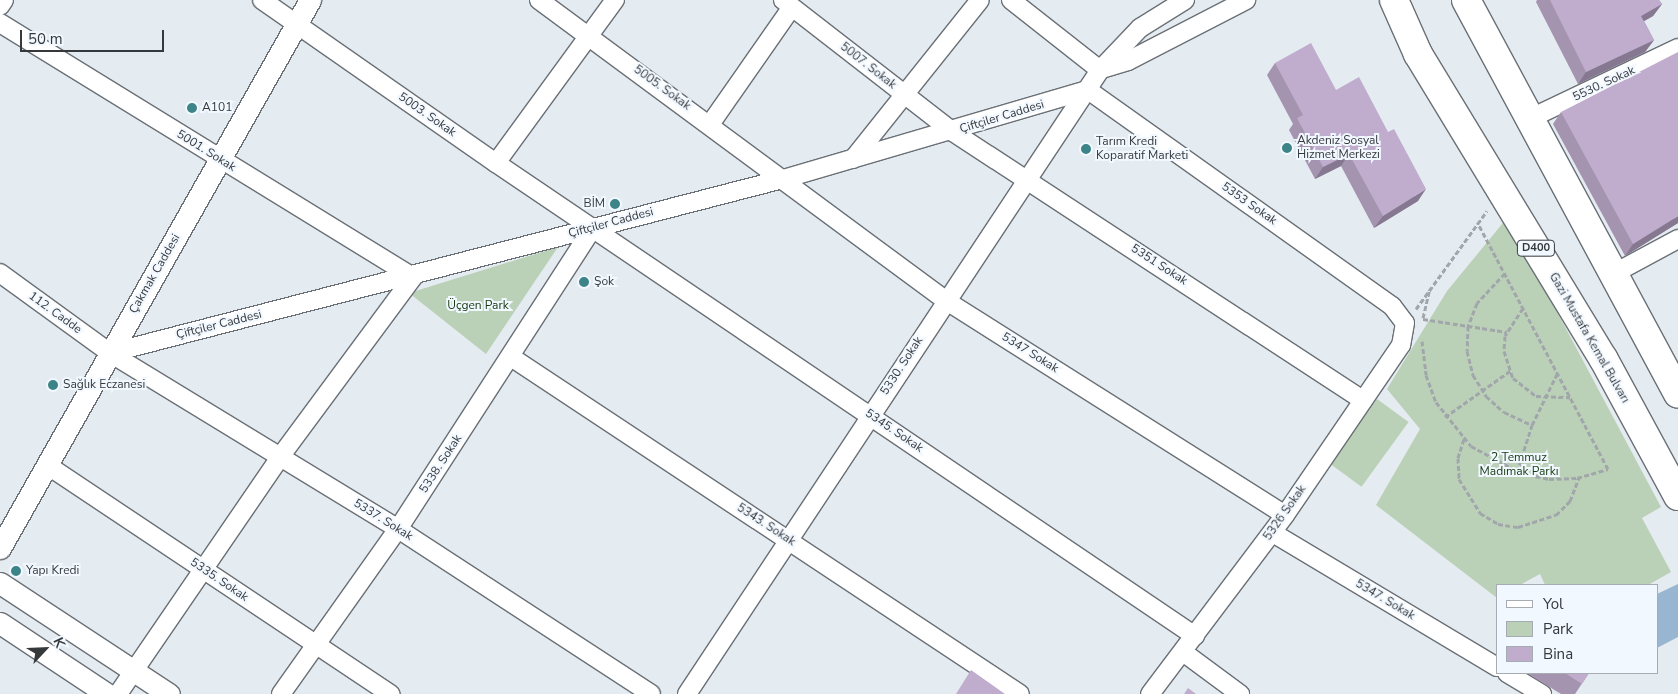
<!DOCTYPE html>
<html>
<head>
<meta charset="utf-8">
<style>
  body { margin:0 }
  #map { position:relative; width:1678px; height:694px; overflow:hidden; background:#e4ebf1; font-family:"Nunito Sans",sans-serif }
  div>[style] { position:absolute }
  .green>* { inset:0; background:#bbd1b7; transform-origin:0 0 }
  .water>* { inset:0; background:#98b6d1 }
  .path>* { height:3px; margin-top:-1.5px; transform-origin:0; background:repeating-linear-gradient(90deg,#a1a6ab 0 5px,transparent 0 7.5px) }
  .roads { filter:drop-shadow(1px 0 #6a7076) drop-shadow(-1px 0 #6a7076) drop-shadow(0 1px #6a7076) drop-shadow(0 -1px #6a7076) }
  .minor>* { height:18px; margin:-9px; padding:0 9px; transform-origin:9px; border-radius:9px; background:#fff }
  .tertiary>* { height:21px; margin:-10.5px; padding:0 10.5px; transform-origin:10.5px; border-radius:10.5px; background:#fff }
  .trunk>* { height:28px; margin:-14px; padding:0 14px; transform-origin:14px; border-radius:14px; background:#fff }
  .wall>* { inset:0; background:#a594b0 }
  .shaded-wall>* { inset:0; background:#867890 }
  .building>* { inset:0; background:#c0accd }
  .dots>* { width:14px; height:14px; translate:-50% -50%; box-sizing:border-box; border:2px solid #f1f8ff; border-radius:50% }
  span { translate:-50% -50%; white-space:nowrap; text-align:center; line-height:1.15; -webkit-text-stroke:4px #f1f8ff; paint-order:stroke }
  .shield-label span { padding:1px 4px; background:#f1f8ff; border:1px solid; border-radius:4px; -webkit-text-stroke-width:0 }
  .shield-label { font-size:11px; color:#36393c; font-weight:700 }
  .street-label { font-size:12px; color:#36393c }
  .poi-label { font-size:12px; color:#36393c }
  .left { translate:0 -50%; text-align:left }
  .right { translate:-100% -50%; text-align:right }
  .park-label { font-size:12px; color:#153a0f }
  .legend { position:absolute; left:1496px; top:584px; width:162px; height:90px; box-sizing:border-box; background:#f1f8ff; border:1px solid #a6acb1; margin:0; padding:6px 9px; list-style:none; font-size:15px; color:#36393c }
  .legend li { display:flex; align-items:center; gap:10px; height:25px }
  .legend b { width:25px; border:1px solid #a6acb1 }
  .north { position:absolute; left:20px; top:624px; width:50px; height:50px; -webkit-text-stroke:4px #f1f8ff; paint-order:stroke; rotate:65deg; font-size:14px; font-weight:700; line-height:20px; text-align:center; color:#36393c }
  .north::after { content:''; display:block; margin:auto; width:18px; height:22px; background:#36393c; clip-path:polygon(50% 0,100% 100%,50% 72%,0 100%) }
  .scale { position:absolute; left:20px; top:30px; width:144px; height:22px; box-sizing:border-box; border:2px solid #36393c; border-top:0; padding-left:6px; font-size:15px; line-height:18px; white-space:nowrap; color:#36393c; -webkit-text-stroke:4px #f1f8ff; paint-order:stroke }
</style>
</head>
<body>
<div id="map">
  <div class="green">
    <i style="clip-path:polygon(1507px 218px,1661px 507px,1642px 518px,1671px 572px,1648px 585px,1545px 585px,1540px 574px,1520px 585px,1497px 585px,1497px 598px,1376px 505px,1420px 429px,1387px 389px,1447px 291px)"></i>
    <i style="clip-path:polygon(558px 247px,486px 354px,409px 293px)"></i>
    <i style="left:1377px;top:399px;width:39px;height:80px;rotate:36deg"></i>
  </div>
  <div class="water">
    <i style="clip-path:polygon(1678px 584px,1678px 637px,1657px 648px,1657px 594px)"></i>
  </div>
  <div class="path">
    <i style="left:1505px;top:273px;width:41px;rotate:133deg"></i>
    <i style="left:1477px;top:303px;width:25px;rotate:111deg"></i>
    <i style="left:1468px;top:326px;width:25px;rotate:92deg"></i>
    <i style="left:1467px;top:351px;width:25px;rotate:76deg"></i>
    <i style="left:1473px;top:375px;width:25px;rotate:58deg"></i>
    <i style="left:1486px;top:396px;width:24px;rotate:42deg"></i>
    <i style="left:1504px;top:412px;width:31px;rotate:25deg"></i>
    <i style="left:1523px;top:308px;width:33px;rotate:123deg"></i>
    <i style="left:1505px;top:336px;width:15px;rotate:94deg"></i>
    <i style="left:1504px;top:351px;width:28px;rotate:72deg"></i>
    <i style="left:1513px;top:378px;width:29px;rotate:38deg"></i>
    <i style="left:1536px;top:396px;width:34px;rotate:2deg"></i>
    <i style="left:1416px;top:309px;width:121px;rotate:-54.1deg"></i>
    <i style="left:1423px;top:318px;width:28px;rotate:-77deg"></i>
    <i style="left:1423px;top:319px;width:85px;rotate:8.8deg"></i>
    <i style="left:1422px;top:341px;width:34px;rotate:83deg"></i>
    <i style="left:1426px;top:375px;width:29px;rotate:70deg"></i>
    <i style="left:1436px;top:402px;width:56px;rotate:51.5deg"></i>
    <i style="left:1471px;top:446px;width:57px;rotate:28.4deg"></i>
    <i style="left:1521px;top:473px;width:29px;rotate:12deg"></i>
    <i style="left:1549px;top:479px;width:28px;rotate:-2deg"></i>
    <i style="left:1577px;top:478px;width:32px;rotate:-16deg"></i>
    <i style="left:1608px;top:469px;width:278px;rotate:-117.9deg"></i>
    <i style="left:1445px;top:417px;width:80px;rotate:-35.3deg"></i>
    <i style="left:1464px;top:439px;width:20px;rotate:108deg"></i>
    <i style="left:1458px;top:458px;width:21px;rotate:87deg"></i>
    <i style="left:1459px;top:479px;width:40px;rotate:58deg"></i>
    <i style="left:1480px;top:513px;width:21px;rotate:31deg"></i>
    <i style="left:1498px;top:524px;width:20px;rotate:9deg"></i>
    <i style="left:1518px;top:527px;width:40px;rotate:-18deg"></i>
    <i style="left:1556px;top:515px;width:20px;rotate:-45deg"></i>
    <i style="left:1570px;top:501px;width:25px;rotate:-69deg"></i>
    <i style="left:1517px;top:472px;width:49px;rotate:-72.3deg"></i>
    <i style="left:1532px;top:425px;width:57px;rotate:-63.9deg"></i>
  </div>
  <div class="roads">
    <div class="minor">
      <i style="left:262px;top:0;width:285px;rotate:34.9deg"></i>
      <i style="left:496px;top:163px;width:844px;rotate:34.09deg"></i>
      <i style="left:539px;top:0;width:505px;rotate:36.46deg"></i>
      <i style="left:945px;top:300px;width:402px;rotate:32.3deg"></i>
      <i style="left:783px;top:0;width:215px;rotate:37.8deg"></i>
      <i style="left:953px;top:132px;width:490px;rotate:33.2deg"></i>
      <i style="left:1011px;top:0;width:113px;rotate:38.2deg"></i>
      <i style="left:0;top:6px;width:7px;rotate:-56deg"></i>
      <i style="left:0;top:23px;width:485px;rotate:31.6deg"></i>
      <i style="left:1102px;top:69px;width:27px;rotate:-17deg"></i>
      <i style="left:1128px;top:61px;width:133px;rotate:-27.3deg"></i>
      <i style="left:1088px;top:90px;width:373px;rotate:35.4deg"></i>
      <i style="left:1392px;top:306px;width:21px;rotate:53deg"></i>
      <i style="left:1405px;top:323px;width:22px;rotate:100deg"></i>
      <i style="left:1401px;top:345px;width:206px;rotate:124.3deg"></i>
      <i style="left:1285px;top:515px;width:224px;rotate:127deg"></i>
      <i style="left:1529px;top:119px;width:165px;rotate:-25.5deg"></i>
      <i style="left:711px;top:123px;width:141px;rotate:-55.1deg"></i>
      <i style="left:853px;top:159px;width:203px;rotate:-51.4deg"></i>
      <i style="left:496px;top:163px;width:202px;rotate:-53.9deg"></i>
      <i style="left:0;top:273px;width:136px;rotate:36deg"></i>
      <i style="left:110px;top:353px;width:338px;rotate:31.4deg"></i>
      <i style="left:398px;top:529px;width:302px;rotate:33.1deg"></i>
      <i style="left:1613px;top:274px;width:74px;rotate:-28.3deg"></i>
      <i style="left:110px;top:353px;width:695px;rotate:-14.5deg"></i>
      <i style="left:783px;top:179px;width:318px;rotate:-16.3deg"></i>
      <i style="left:511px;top:357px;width:610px;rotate:33.51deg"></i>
      <i style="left:47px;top:465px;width:413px;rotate:33.7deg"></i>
      <i style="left:1273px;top:533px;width:261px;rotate:30.9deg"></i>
      <i style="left:1183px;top:652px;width:71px;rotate:36.4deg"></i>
      <i style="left:1507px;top:673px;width:41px;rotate:31deg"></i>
      <i style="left:118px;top:694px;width:287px;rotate:-55.6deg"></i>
      <i style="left:280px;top:457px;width:224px;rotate:-53.5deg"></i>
      <i style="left:281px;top:694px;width:202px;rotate:-54.7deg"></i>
      <i style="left:398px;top:529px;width:359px;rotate:-57.1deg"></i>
      <i style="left:687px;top:694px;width:748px;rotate:-56.5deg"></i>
      <i style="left:1100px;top:70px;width:58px;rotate:-46.4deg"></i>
      <i style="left:1140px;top:28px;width:53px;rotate:-31.9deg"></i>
    </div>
    <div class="tertiary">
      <i style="left:0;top:548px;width:630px;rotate:-60.5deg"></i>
      <i style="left:0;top:583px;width:202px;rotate:33.3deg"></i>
      <i style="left:0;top:623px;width:128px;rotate:33.6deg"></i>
    </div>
    <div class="trunk">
      <i style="left:1394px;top:0;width:59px;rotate:66deg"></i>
      <i style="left:1418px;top:54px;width:356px;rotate:58.7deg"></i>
      <i style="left:1603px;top:358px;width:157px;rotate:61.5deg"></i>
      <i style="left:1466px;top:0;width:447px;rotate:61.7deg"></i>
    </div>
  </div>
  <div class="wall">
    <i style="clip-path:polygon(1537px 0,1659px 0,1662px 4px,1653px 16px,1644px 21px,1654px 40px,1645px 52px,1578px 84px,1536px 2px)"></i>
    <i style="clip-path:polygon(1275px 63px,1336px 90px,1418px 201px,1374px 228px,1341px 166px,1315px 179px,1289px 130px,1293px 124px,1267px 75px)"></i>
    <i style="clip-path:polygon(1561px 112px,1678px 223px,1625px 256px,1553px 124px)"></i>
    <i style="clip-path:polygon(1527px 673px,1589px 673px,1575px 694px,1561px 694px)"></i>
  </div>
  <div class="shaded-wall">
    <i style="clip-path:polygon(1662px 4px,1653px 16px,1632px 28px,1641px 16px)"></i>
    <i style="clip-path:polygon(1654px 40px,1645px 52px,1578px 84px,1586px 72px)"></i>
    <i style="clip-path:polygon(1349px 154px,1341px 166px,1315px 179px,1323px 167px)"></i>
    <i style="clip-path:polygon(1426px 189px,1418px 201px,1374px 228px,1383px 216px)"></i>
    <i style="clip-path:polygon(1678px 216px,1678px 223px,1625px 256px,1633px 244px)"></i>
  </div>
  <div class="building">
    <i style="clip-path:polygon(1550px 0,1659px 0,1662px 4px,1641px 16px,1654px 40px,1586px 72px)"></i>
    <i style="clip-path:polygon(1311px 43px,1336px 90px,1359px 77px,1388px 132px,1394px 129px,1426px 189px,1383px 216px,1349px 154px,1323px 167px,1297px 118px,1303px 115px,1275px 63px)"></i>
    <i style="clip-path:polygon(1678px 52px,1678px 216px,1633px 244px,1561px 112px)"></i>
    <i style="clip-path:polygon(971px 670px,1005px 694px,956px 694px)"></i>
    <i style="clip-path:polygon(1565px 673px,1589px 673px,1582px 684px)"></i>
    <i style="clip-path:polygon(1188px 688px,1196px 694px,1184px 694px)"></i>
  </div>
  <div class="dots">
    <i style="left:192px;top:108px;background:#3c8487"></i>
    <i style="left:1287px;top:148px;background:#3c8487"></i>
    <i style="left:1086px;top:149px;background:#3c8487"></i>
    <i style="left:615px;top:204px;background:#3c8487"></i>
    <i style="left:584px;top:282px;background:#3c8487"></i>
    <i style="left:53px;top:385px;background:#3c8487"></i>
    <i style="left:16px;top:571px;background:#3c8487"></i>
  </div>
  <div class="shield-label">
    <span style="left:1536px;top:248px">D400</span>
  </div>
  <div class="street-label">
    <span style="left:868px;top:66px;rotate:38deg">5007. Sokak</span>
    <span style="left:1604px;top:84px;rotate:-25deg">5530. Sokak</span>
    <span style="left:662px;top:88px;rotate:36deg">5005. Sokak</span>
    <span style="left:427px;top:115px;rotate:35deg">5003. Sokak</span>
    <span style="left:1002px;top:117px;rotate:-17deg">Çiftçiler Caddesi</span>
    <span style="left:206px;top:151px;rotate:32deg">5001. Sokak</span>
    <span style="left:1249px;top:204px;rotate:35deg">5353 Sokak</span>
    <span style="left:611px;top:223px;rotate:-15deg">Çiftçiler Caddesi</span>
    <span style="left:1159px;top:265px;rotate:33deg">5351 Sokak</span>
    <span style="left:155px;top:274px;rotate:-60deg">Çakmak Caddesi</span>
    <span style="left:55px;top:313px;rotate:36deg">112. Cadde</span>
    <span style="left:219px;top:325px;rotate:-14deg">Çiftçiler Caddesi</span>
    <span style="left:1589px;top:338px;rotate:60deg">Gazi Mustafa Kemal Bulvarı</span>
    <span style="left:1030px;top:353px;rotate:32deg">5347 Sokak</span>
    <span style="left:902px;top:366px;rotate:-57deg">5330. Sokak</span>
    <span style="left:894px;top:431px;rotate:34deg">5345. Sokak</span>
    <span style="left:441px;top:464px;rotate:-57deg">5338. Sokak</span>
    <span style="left:1285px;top:513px;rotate:-55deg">5326 Sokak</span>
    <span style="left:383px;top:520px;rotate:32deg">5337. Sokak</span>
    <span style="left:766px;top:525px;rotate:33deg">5343. Sokak</span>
    <span style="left:219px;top:580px;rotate:34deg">5335. Sokak</span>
    <span style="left:1385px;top:600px;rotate:31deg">5347. Sokak</span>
  </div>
  <div class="poi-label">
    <span class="left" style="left:202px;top:108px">A101</span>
    <span class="left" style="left:1297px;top:148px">Akdeniz Sosyal<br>Hizmet Merkezi</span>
    <span class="left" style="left:1096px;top:149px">Tarım Kredi<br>Koparatif Marketi</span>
    <span class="right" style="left:605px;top:204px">BİM</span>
    <span class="left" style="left:594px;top:282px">Şok</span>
    <span class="left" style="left:63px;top:385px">Sağlık Eczanesi</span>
    <span class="left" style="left:26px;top:571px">Yapı Kredi</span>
  </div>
  <div class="park-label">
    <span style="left:478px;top:306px">Üçgen Park</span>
    <span style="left:1519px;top:465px">2 Temmuz<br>Madımak Parkı</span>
  </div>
  <ul class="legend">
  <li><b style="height:6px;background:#fff"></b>Yol</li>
  <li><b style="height:14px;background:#bbd1b7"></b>Park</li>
  <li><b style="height:14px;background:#c0accd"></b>Bina</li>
  </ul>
  <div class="north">K</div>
  <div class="scale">50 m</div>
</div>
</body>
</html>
